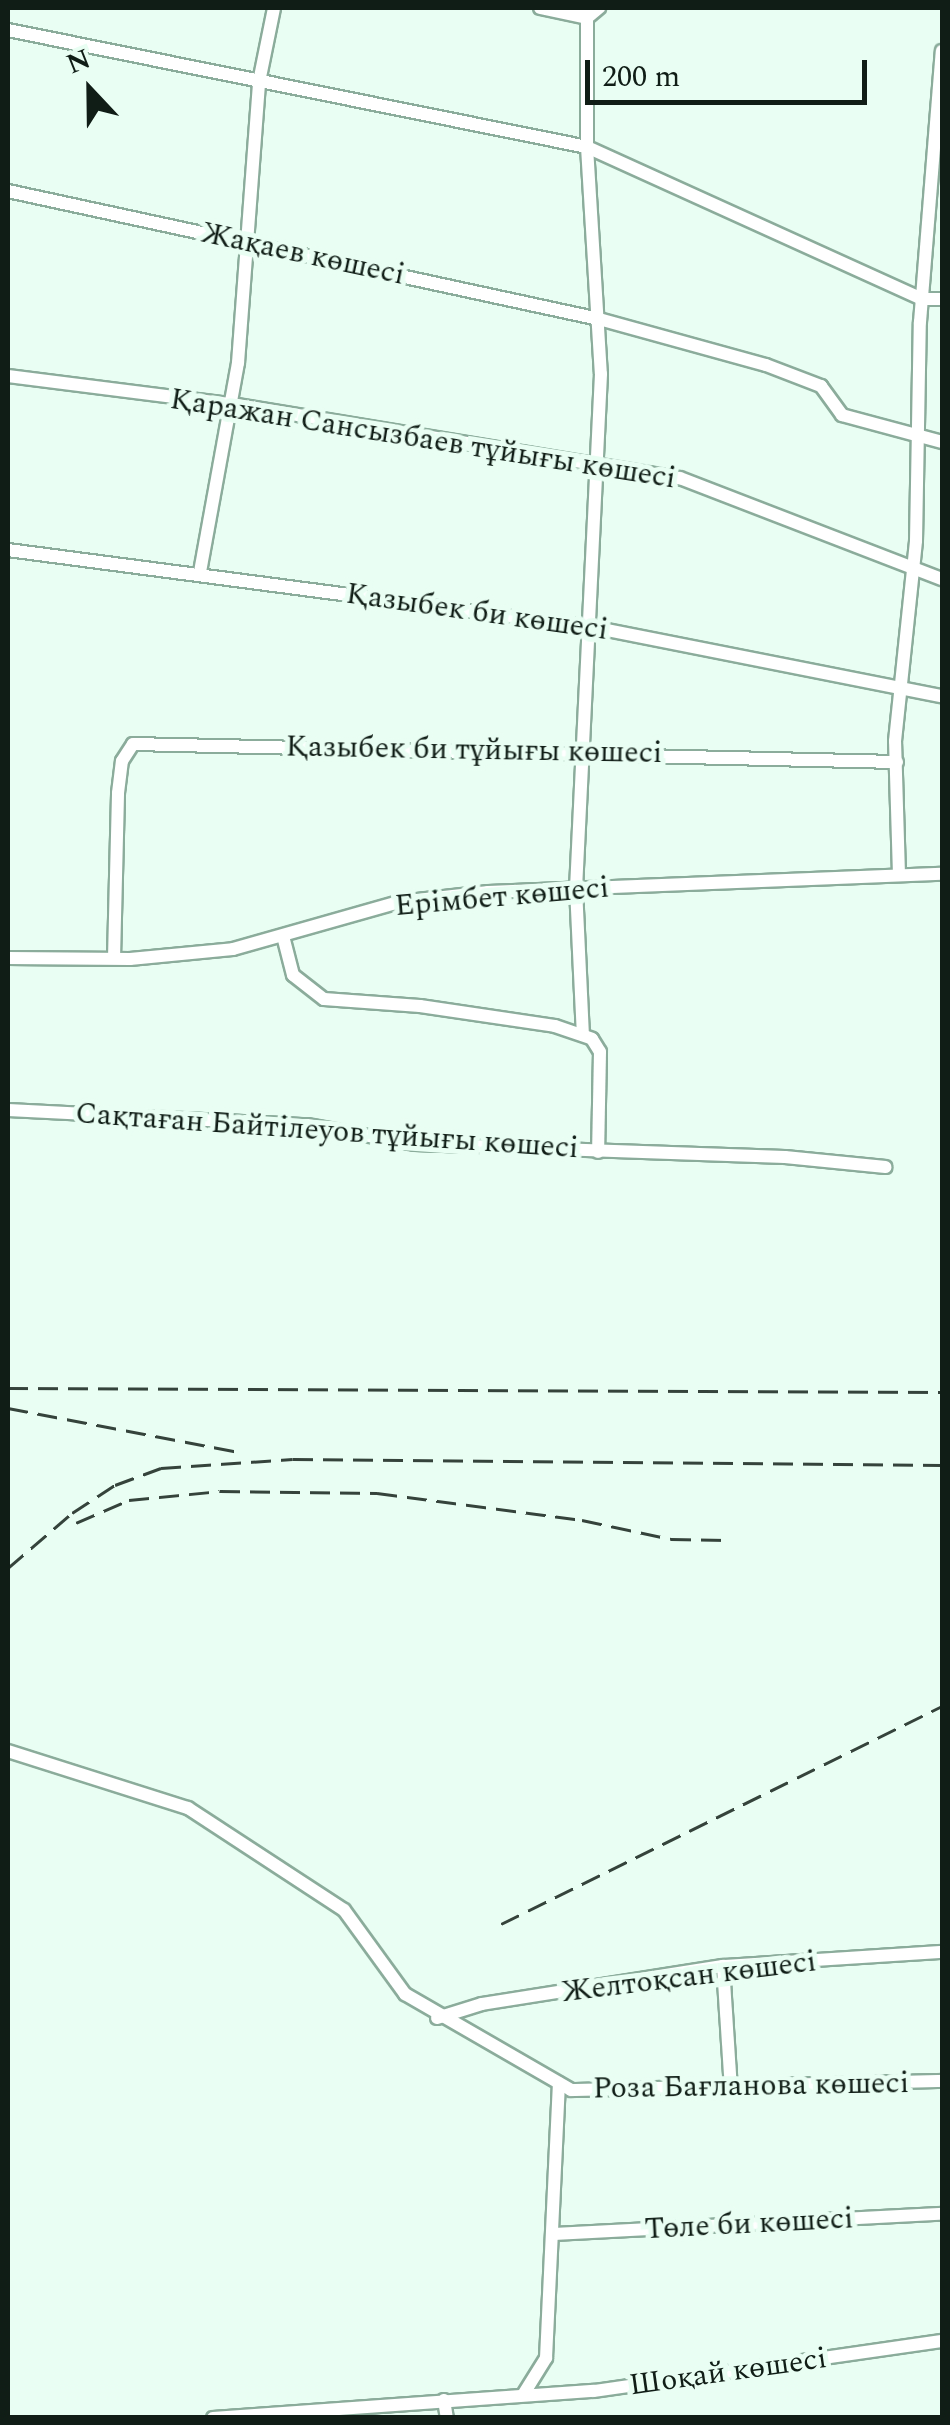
<!DOCTYPE html>
<html>
<head>
<meta charset="utf-8">
<style>
  body { margin:0 }
  #map { position:relative; width:950px; height:2425px; overflow:hidden; background:#e9fef3; font-family:Spectral,serif }
  div>[style] { position:absolute }
  .roads { filter:drop-shadow(2px 0 #8bac9b) drop-shadow(-2px 0 #8bac9b) drop-shadow(0 2px #8bac9b) drop-shadow(0 -2px #8bac9b) }
  .minor>* { height:12px; margin:-6px; padding:0 6px; transform-origin:6px; border-radius:6px; background:#fff }
  .rail>* { height:2.5px; margin-top:-1.25px; transform-origin:0; background:repeating-linear-gradient(90deg,#35433b 0 20px,transparent 0 30px) }
  span { translate:-50% -50%; white-space:nowrap; text-align:center; line-height:1.15; -webkit-text-stroke:10px #e9fef3; paint-order:stroke }
  .street-label { font-size:30px; color:#101d16 }
  .frame { position:absolute; inset:0; border:10px solid #101d16; pointer-events:none }
  .north { position:absolute; left:40px; top:40px; width:100px; height:100px; -webkit-text-stroke:8px #e9fef3; paint-order:stroke; rotate:338deg; font-size:28px; font-weight:700; line-height:40px; text-align:center; color:#101d16 }
  .north::after { content:''; display:block; margin:auto; width:35px; height:45px; background:#101d16; clip-path:polygon(50% 0,100% 100%,50% 72%,0 100%) }
  .scale { position:absolute; left:585px; top:60px; width:282px; height:45px; box-sizing:border-box; border:5px solid #101d16; border-top:0; padding-left:12px; font-size:30px; line-height:35px; white-space:nowrap; color:#101d16; -webkit-text-stroke:8px #e9fef3; paint-order:stroke }
</style>
</head>
<body>
<div id="map">
  <div class="roads">
    <div class="minor">
      <i style="left:540px;top:8px;width:48px;rotate:12deg"></i>
      <i style="left:578px;top:8px;width:13px;rotate:48deg"></i>
      <i style="left:587px;top:18px;width:129px;rotate:90deg"></i>
      <i style="left:587px;top:147px;width:227px;rotate:86.5deg"></i>
      <i style="left:601px;top:374px;width:515px;rotate:92.78deg"></i>
      <i style="left:576px;top:888px;width:146px;rotate:87.3deg"></i>
      <i style="left:587px;top:18px;width:16px;rotate:-40deg"></i>
      <i style="left:8px;top:30px;width:591px;rotate:11.42deg"></i>
      <i style="left:587px;top:147px;width:368px;rotate:24.4deg"></i>
      <i style="left:922px;top:299px;width:20px"></i>
      <i style="left:8px;top:191px;width:605px;rotate:12.22deg"></i>
      <i style="left:599px;top:319px;width:173px;rotate:15.4deg"></i>
      <i style="left:766px;top:365px;width:59px;rotate:20.9deg"></i>
      <i style="left:821px;top:386px;width:36px;rotate:54deg"></i>
      <i style="left:842px;top:415px;width:104px;rotate:15.1deg"></i>
      <i style="left:8px;top:376px;width:225px;rotate:7.2deg"></i>
      <i style="left:231px;top:404px;width:455px;rotate:9.4deg"></i>
      <i style="left:680px;top:478px;width:281px;rotate:21.1deg"></i>
      <i style="left:8px;top:550px;width:589px;rotate:7.51deg"></i>
      <i style="left:592px;top:627px;width:357px;rotate:11.2deg"></i>
      <i style="left:200px;top:572px;width:212px;rotate:-79.7deg"></i>
      <i style="left:238px;top:363px;width:282px;rotate:-85.7deg"></i>
      <i style="left:259px;top:82px;width:76px;rotate:-78.5deg"></i>
      <i style="left:899px;top:875px;width:134px;rotate:-91.7deg"></i>
      <i style="left:895px;top:741px;width:201px;rotate:-84deg"></i>
      <i style="left:916px;top:541px;width:219px;rotate:-89deg"></i>
      <i style="left:920px;top:322px;width:272px;rotate:-85.4deg"></i>
      <i style="left:283px;top:936px;width:40px;rotate:75.6deg"></i>
      <i style="left:293px;top:975px;width:39px;rotate:38deg"></i>
      <i style="left:324px;top:999px;width:96px;rotate:4.2deg"></i>
      <i style="left:420px;top:1006px;width:136px;rotate:8.4deg"></i>
      <i style="left:555px;top:1026px;width:39px;rotate:19deg"></i>
      <i style="left:592px;top:1039px;width:15px;rotate:58deg"></i>
      <i style="left:600px;top:1052px;width:100px;rotate:91.1deg"></i>
      <i style="left:8px;top:958px;width:122px;rotate:0.5deg"></i>
      <i style="left:130px;top:959px;width:103px;rotate:-5.5deg"></i>
      <i style="left:233px;top:949px;width:173px;rotate:-15.8deg"></i>
      <i style="left:399px;top:902px;width:90px;rotate:-6.4deg"></i>
      <i style="left:488px;top:892px;width:454px;rotate:-2.3deg"></i>
      <i style="left:114px;top:958px;width:165px;rotate:-88.6deg"></i>
      <i style="left:118px;top:793px;width:32px;rotate:-83deg"></i>
      <i style="left:122px;top:761px;width:20px;rotate:-57deg"></i>
      <i style="left:133px;top:744px;width:764px;rotate:1.35deg"></i>
      <i style="left:8px;top:1110px;width:299px;rotate:2.9deg"></i>
      <i style="left:307px;top:1125px;width:110px;rotate:10deg"></i>
      <i style="left:415px;top:1144px;width:370px;rotate:2deg"></i>
      <i style="left:785px;top:1157px;width:101px;rotate:5.7deg"></i>
      <i style="left:8px;top:1751px;width:189px;rotate:17.6deg"></i>
      <i style="left:188px;top:1808px;width:186px;rotate:33.2deg"></i>
      <i style="left:344px;top:1910px;width:104px;rotate:54deg"></i>
      <i style="left:405px;top:1994px;width:192px;rotate:30deg"></i>
      <i style="left:571px;top:2090px;width:371px;rotate:-1.4deg"></i>
      <i style="left:723px;top:1966px;width:123px;rotate:86.3deg"></i>
      <i style="left:437px;top:2018px;width:47px;rotate:-17.3deg"></i>
      <i style="left:482px;top:2004px;width:244px;rotate:-9deg"></i>
      <i style="left:723px;top:1966px;width:219px;rotate:-3.7deg"></i>
      <i style="left:555px;top:2234px;width:388px;rotate:-3deg"></i>
      <i style="left:523px;top:2395px;width:44px;rotate:-58.1deg"></i>
      <i style="left:546px;top:2358px;width:275px;rotate:-87.3deg"></i>
      <i style="left:444px;top:2400px;width:18px;rotate:81deg"></i>
      <i style="left:213px;top:2418px;width:382px;rotate:-4.1deg"></i>
      <i style="left:594px;top:2391px;width:352px;rotate:-8.2deg"></i>
    </div>
  </div>
  <div class="rail">
    <i style="left:8px;top:1388px;width:934px;rotate:0.25deg"></i>
    <i style="left:8px;top:1408px;width:239px;rotate:10.8deg"></i>
    <i style="left:76px;top:1523px;width:58px;rotate:-23.5deg"></i>
    <i style="left:129px;top:1500px;width:91px;rotate:-5.6deg"></i>
    <i style="left:220px;top:1491px;width:157px;rotate:0.7deg"></i>
    <i style="left:377px;top:1493px;width:207px;rotate:7.5deg"></i>
    <i style="left:582px;top:1520px;width:91px;rotate:12.1deg"></i>
    <i style="left:671px;top:1539px;width:56px;rotate:1deg"></i>
    <i style="left:8px;top:1568px;width:84px;rotate:-40.7deg"></i>
    <i style="left:72px;top:1513px;width:51px;rotate:-33.1deg"></i>
    <i style="left:115px;top:1485px;width:49px;rotate:-20.3deg"></i>
    <i style="left:161px;top:1468px;width:132px;rotate:-3.9deg"></i>
    <i style="left:293px;top:1459px;width:649px;rotate:0.53deg"></i>
    <i style="left:501px;top:1924px;width:492px;rotate:-26.3deg"></i>
  </div>
  <div class="street-label">
    <span style="left:303px;top:254px;rotate:12deg">Жақаев көшесі</span>
    <span style="left:423px;top:439px;rotate:9deg">Қаражан Сансызбаев тұйығы көшесі</span>
    <span style="left:477px;top:612px;rotate:8deg">Қазыбек би көшесі</span>
    <span style="left:474px;top:750px;rotate:1deg">Қазыбек би тұйығы көшесі</span>
    <span style="left:502px;top:897px;rotate:-5deg">Ерімбет көшесі</span>
    <span style="left:327px;top:1131px;rotate:4deg">Сақтаған Байтілеуов тұйығы көшесі</span>
    <span style="left:689px;top:1977px;rotate:-7deg">Желтоқсан көшесі</span>
    <span style="left:751px;top:2086px;rotate:-1deg">Роза Бағланова көшесі</span>
    <span style="left:749px;top:2224px;rotate:-3deg">Төле би көшесі</span>
    <span style="left:728px;top:2372px;rotate:-8deg">Шоқай көшесі</span>
  </div>
  <div class="frame"></div>
  <div class="north">N</div>
  <div class="scale">200 m</div>
</div>
</body>
</html>
